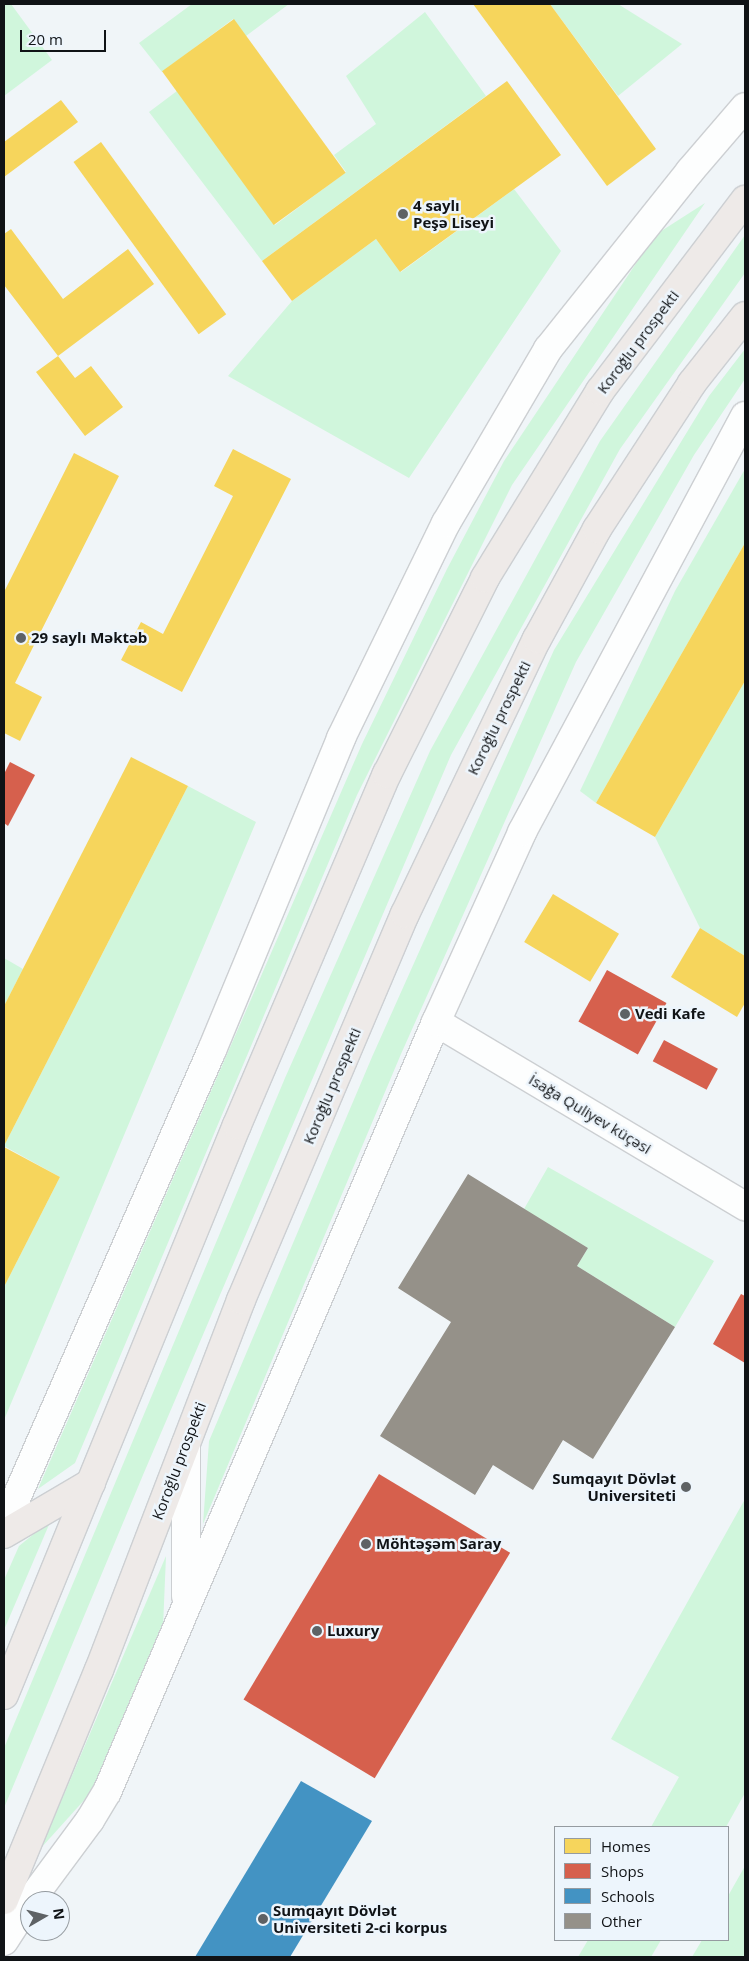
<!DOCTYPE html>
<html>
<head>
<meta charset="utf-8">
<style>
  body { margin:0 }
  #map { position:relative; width:749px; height:1961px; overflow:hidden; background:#f0f5f8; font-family:"Open Sans",sans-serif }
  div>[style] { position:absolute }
  .green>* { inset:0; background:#d0f6dc }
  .homes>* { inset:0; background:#f6d55c; transform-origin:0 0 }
  .shops>* { inset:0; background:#d6604d; transform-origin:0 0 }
  .schools>* { inset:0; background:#4393c3 }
  .building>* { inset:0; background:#959189 }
  .roads { filter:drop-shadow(1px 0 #cccfd2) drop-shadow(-1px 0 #cccfd2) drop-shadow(0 1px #cccfd2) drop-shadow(0 -1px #cccfd2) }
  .street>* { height:28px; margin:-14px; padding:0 14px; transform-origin:14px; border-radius:14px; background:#fdfefe }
  .primary>* { height:28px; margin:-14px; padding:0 14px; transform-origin:14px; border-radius:14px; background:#eeeae8 }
  .dots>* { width:14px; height:14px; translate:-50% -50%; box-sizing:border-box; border:2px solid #edf5fc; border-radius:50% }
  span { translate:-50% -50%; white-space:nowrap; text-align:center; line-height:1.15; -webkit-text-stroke:5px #edf5fc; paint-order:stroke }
  .poi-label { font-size:15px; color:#101316; font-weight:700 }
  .left { translate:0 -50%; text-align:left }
  .right { translate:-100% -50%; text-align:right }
  .street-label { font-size:15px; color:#101316 }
  .frame { position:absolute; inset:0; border:5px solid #101316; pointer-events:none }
  .legend { position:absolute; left:554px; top:1826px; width:175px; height:115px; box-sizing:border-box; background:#edf5fc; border:1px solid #959ba0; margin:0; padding:6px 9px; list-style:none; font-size:15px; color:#101316 }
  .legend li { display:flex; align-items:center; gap:10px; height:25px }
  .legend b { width:25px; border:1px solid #959ba0 }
  .north { position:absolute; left:20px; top:1891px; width:50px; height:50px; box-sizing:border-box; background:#edf5fc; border:1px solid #959ba0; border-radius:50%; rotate:82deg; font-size:14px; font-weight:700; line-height:20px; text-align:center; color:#101316 }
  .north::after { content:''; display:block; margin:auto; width:18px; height:22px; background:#5e6265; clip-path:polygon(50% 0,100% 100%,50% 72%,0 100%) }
  .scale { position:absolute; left:20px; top:30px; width:86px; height:22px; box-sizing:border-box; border:2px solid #101316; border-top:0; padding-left:6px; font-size:15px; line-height:18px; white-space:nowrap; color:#101316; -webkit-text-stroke:4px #edf5fc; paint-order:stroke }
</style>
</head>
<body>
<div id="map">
  <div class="green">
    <i style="clip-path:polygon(4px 4px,11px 4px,52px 60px,4px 96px)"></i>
    <i style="clip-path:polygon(192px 4px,289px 4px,246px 36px,233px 19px,162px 72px,139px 43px)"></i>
    <i style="clip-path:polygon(550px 4px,618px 4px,682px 44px,618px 96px)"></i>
    <i style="clip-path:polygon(425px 12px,486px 96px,262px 261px,149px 112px,177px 91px,275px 225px,346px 172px,334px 155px,376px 124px,346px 76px)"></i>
    <i style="clip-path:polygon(514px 189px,561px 251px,409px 478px,228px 376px,292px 301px,376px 239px,401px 272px)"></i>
    <i style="clip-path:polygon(705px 203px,512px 485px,357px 795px,75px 1463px,38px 1489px,362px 744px,447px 569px,504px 461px,655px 235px)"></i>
    <i style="clip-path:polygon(745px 235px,745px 273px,620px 449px,451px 755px,143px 1475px,4px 1808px,4px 1748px,285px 1078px,430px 751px,600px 441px)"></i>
    <i style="clip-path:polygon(745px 349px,745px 379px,694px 455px,576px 662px,401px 1054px,203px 1524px,209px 1441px,372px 1057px,554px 650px,709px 396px)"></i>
    <i style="clip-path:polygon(745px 469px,745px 543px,596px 803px,580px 791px,675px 591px)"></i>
    <i style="clip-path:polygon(745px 681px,745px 956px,700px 928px,655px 837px)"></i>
    <i style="clip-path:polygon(188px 786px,256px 822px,4px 1420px,4px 1287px,60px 1177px,4px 1146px)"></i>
    <i style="clip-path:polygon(4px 958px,23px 969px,4px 1006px)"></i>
    <i style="clip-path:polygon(548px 1167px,714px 1261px,675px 1327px,577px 1266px,588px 1248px,524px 1209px)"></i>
    <i style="clip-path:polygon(745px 1499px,745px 1793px,726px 1827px,651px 1827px,679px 1777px,611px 1739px)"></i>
    <i style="clip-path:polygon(51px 1520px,4px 1630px,4px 1580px,19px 1546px)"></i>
    <i style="clip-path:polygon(166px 1556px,163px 1627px,96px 1787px,41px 1848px)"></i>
    <i style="clip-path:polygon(745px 1866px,745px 1957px,692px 1957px,702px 1940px,728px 1940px,728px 1896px)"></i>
    <i style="clip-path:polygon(588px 1940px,661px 1940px,651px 1957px,578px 1957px)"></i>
  </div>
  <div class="homes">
    <i style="clip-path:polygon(473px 4px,550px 4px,656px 149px,607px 186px)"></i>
    <i style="left:234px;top:19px;width:190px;height:89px;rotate:54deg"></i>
    <i style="clip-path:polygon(507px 81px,561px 155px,400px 272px,376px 239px,292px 301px,262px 261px)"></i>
    <i style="clip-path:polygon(61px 100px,78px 122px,4px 177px,4px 142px)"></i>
    <i style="left:101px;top:142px;width:213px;height:34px;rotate:54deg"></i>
    <i style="clip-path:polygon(11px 229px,63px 299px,128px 249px,154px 284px,58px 356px,4px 285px,4px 234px)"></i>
    <i style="clip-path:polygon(58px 356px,75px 378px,91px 366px,123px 407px,85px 436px,36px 372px)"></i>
    <i style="clip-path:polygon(233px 449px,291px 479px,182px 692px,121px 660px,141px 622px,163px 634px,233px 496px,214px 486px)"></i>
    <i style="clip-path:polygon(74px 453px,119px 476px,15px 683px,42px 697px,20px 741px,4px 733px,4px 592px)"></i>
    <i style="clip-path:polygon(745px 543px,745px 681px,655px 837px,596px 803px)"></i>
    <i style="clip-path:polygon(131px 757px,188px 786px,4px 1146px,4px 1006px)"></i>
    <i style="left:553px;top:894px;width:77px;height:56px;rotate:31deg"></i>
    <i style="clip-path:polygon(700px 928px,745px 956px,745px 1003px,737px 1017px,671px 977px)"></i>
    <i style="clip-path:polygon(4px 1147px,60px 1177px,4px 1287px)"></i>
  </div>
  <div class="shops">
    <i style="clip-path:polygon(10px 762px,35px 775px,8px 826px,4px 823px,4px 774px)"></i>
    <i style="left:607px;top:970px;width:68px;height:59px;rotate:29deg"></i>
    <i style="left:664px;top:1040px;width:61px;height:24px;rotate:28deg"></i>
    <i style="clip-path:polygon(741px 1294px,745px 1296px,745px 1363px,713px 1344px)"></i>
    <i style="left:379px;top:1474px;width:153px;height:263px;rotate:31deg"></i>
  </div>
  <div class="schools">
    <i style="clip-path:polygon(301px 1781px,372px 1821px,290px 1957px,195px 1957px)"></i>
  </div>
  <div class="building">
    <i style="clip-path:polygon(468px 1174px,588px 1248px,577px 1266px,675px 1327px,593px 1459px,563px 1440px,533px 1490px,493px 1465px,475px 1495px,380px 1436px,451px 1322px,398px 1288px)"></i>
  </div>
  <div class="roads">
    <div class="street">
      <i style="left:436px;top:1022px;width:360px;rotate:30.8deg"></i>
      <i style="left:186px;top:1444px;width:152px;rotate:90deg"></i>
      <i style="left:4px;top:1526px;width:519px;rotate:-66.4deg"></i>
      <i style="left:212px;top:1050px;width:338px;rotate:-67.5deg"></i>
      <i style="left:341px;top:738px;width:239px;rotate:-64deg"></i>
      <i style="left:446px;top:523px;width:202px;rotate:-59.6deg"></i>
      <i style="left:548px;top:349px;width:228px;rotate:-51.4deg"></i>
      <i style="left:690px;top:171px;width:84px;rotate:-49.3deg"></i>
      <i style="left:30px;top:1901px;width:101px;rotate:-53.5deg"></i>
      <i style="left:90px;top:1820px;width:33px;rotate:-59deg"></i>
      <i style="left:107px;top:1792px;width:837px;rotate:-66.86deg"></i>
      <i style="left:436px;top:1022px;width:209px;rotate:-65.6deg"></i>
      <i style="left:522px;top:832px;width:472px;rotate:-61.8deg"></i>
      <i style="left:4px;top:1941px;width:48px;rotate:-57deg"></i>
    </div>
    <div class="primary">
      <i style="left:4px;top:1534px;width:101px;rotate:-30.4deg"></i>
      <i style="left:4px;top:1695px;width:616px;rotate:-67.77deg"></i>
      <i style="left:237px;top:1125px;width:382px;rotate:-66.9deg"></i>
      <i style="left:387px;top:774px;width:219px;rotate:-63.4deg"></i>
      <i style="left:485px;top:578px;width:220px;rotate:-58.4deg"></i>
      <i style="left:600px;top:391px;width:240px;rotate:-52.8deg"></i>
      <i style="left:4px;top:1900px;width:249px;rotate:-67.6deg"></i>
      <i style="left:99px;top:1670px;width:396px;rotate:-69deg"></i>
      <i style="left:241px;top:1300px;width:419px;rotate:-67deg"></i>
      <i style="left:405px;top:914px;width:305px;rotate:-64.4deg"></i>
      <i style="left:537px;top:639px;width:125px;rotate:-61.4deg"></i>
      <i style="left:597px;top:529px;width:174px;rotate:-56.9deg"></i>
      <i style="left:692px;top:383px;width:85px;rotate:-51.7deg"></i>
    </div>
  </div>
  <div class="dots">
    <i style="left:403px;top:214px;background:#5e6265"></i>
    <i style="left:21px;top:638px;background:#5e6265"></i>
    <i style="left:625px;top:1014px;background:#5e6265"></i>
    <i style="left:686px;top:1487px;background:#5e6265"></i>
    <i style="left:366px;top:1544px;background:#5e6265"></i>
    <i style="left:317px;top:1631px;background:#5e6265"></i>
    <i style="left:263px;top:1919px;background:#5e6265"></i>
  </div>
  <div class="poi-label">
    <span class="left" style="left:413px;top:214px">4 saylı<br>Peşə Liseyi</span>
    <span class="left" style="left:31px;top:638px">29 saylı Məktəb</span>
    <span class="left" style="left:635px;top:1014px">Vedi Kafe</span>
    <span class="right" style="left:676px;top:1487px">Sumqayıt Dövlət<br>Universiteti</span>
    <span class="left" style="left:376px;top:1544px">Möhtəşəm Saray</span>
    <span class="left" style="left:327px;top:1631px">Luxury</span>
    <span class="left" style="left:273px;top:1919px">Sumqayıt Dövlət<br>Universiteti 2-ci korpus</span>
  </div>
  <div class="street-label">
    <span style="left:638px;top:342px;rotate:-53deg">Koroğlu prospekti</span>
    <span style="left:499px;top:718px;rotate:-64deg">Koroğlu prospekti</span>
    <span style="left:332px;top:1086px;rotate:-67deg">Koroğlu prospekti</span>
    <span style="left:590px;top:1114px;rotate:31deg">İsağa Quliyev küçəsi</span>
    <span style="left:179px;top:1461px;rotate:-69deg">Koroğlu prospekti</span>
  </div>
  <div class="frame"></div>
  <ul class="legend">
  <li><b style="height:14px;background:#f6d55c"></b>Homes</li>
  <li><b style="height:14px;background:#d6604d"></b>Shops</li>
  <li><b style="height:14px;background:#4393c3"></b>Schools</li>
  <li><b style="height:14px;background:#959189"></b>Other</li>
  </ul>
  <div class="north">N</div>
  <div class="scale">20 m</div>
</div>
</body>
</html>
